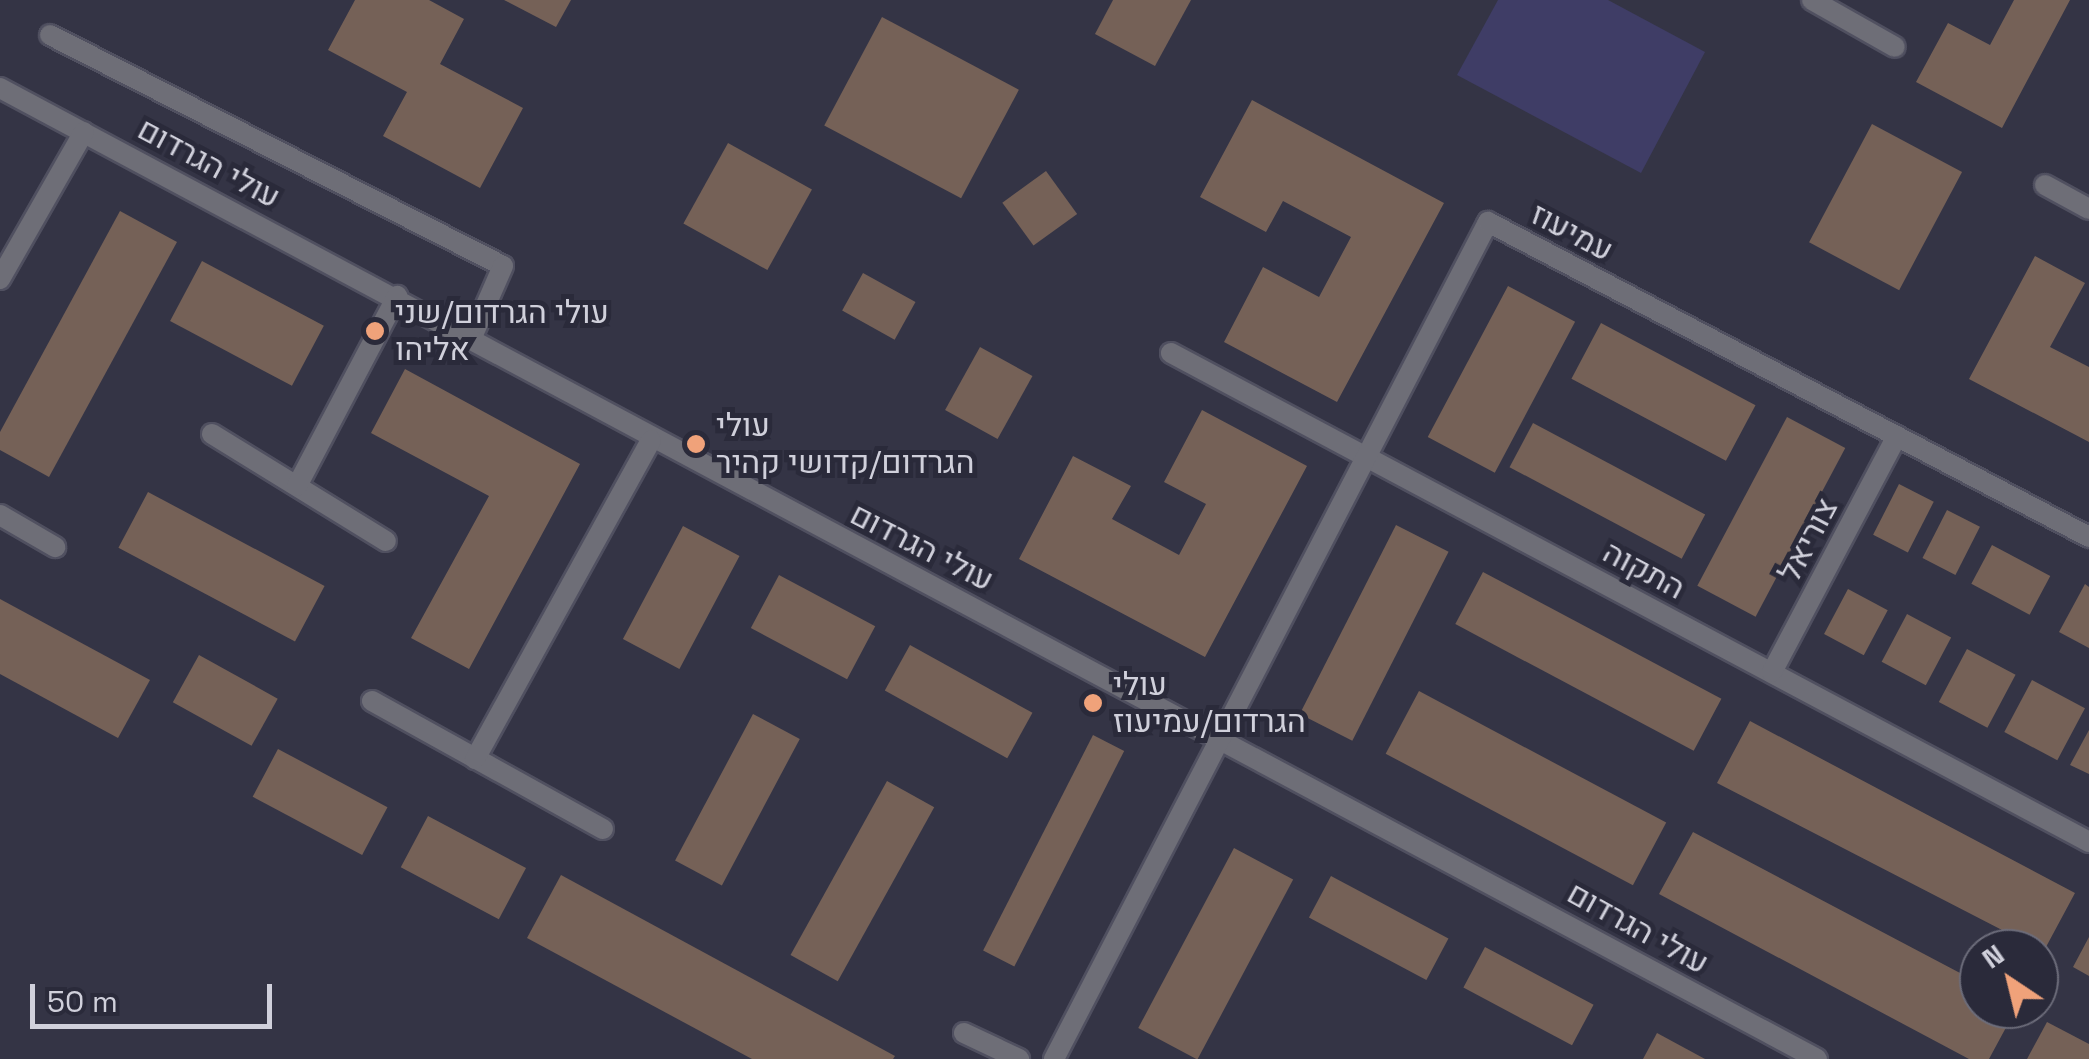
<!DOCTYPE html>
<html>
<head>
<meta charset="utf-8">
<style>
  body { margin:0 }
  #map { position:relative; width:2089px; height:1059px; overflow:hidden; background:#343445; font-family:"Space Grotesk",Heebo,sans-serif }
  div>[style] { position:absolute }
  .green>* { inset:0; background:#3f3d66 }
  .building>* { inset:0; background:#756157; transform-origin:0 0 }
  .roads { filter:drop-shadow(2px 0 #505060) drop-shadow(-2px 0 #505060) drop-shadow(0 2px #505060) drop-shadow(0 -2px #505060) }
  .minor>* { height:20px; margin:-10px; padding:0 10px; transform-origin:10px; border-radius:10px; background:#6e6e77 }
  .dots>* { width:28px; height:28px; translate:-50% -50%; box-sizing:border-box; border:5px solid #2a2a3a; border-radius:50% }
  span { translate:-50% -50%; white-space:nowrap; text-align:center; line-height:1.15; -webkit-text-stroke:10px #2a2a3a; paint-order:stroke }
  .street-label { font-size:32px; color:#d0d0db }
  .poi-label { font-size:32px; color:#d0d0db }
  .left { translate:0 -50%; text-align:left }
  .north { position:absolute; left:1959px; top:929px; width:100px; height:100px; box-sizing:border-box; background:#2a2a3a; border:2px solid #6c6c7a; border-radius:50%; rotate:325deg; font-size:28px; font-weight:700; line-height:40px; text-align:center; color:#d0d0db }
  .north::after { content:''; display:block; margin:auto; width:35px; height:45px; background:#f0a27a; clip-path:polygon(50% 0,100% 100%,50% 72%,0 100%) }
  .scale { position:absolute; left:30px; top:984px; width:242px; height:45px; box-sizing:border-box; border:5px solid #d0d0db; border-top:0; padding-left:12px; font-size:30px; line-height:35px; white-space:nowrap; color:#d0d0db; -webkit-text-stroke:8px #2a2a3a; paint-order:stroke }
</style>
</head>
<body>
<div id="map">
  <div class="green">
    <i style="clip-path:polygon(1498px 0,1608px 0,1705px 52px,1641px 173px,1457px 75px)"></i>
  </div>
  <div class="building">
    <i style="clip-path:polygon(355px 0,429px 0,464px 19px,440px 64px,523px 108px,480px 188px,383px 136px,407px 92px,328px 50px)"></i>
    <i style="clip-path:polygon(504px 0,571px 0,556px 27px)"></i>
    <i style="clip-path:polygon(1113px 0,1191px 0,1155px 66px,1095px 34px)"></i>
    <i style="clip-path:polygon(2014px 0,2070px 0,2002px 128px,1916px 82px,1948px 23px,1990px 45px)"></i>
    <i style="left:882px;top:17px;width:155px;height:123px;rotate:28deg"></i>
    <i style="clip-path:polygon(1252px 100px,1444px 203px,1337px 402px,1224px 342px,1263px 267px,1319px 297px,1351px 237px,1283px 201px,1266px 232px,1200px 197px)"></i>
    <i style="left:1872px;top:124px;width:102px;height:134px;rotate:28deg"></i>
    <i style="left:728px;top:143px;width:96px;height:92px;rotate:29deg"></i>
    <i style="left:1046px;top:171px;width:53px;height:54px;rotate:54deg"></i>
    <i style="clip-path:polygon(120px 211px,177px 242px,49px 477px,0 450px,0 432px)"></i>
    <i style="clip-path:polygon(2035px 256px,2085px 283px,2050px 347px,2089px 367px,2089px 442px,1969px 379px)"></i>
    <i style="left:202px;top:261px;width:138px;height:68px;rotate:28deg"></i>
    <i style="left:863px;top:273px;width:60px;height:43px;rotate:29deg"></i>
    <i style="left:1508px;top:286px;width:76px;height:171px;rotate:28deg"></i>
    <i style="left:1601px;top:323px;width:175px;height:63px;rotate:28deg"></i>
    <i style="left:980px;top:347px;width:60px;height:72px;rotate:29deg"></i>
    <i style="clip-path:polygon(405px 369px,580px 464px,469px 669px,411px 638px,489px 496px,371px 433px)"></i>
    <i style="clip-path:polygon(1202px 410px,1307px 466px,1205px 657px,1019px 559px,1073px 456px,1131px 486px,1112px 519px,1179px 555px,1206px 504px,1164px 482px)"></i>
    <i style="left:1787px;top:417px;width:66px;height:191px;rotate:28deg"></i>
    <i style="left:1533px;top:423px;width:195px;height:50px;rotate:28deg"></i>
    <i style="left:1899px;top:484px;width:39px;height:57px;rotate:27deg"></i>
    <i style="left:148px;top:492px;width:200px;height:63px;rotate:28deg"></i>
    <i style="left:1947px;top:510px;width:37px;height:54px;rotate:27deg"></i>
    <i style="left:1396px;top:525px;width:59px;height:212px;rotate:27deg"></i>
    <i style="left:683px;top:526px;width:64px;height:128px;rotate:28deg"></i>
    <i style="left:1992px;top:545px;width:66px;height:44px;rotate:28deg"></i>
    <i style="left:1483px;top:572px;width:270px;height:59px;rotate:28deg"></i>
    <i style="left:779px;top:575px;width:109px;height:60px;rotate:28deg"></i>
    <i style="clip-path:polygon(2085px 584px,2089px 587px,2089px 648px,2059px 632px)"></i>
    <i style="left:1848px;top:589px;width:45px;height:51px;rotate:28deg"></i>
    <i style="clip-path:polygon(0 599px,150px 680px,118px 738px,0 674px)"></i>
    <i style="left:1907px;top:614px;width:50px;height:54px;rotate:28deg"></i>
    <i style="left:910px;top:645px;width:140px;height:52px;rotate:29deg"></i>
    <i style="left:1967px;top:649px;width:55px;height:60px;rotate:28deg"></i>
    <i style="left:199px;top:655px;width:90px;height:54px;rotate:29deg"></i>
    <i style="left:2032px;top:680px;width:60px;height:59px;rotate:28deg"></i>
    <i style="left:1419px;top:691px;width:280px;height:71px;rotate:28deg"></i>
    <i style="left:753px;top:714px;width:53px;height:166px;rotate:28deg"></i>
    <i style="clip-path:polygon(1750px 721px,2075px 893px,2039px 960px,2039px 949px,1717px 783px)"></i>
    <i style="clip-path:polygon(2089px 730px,2089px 774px,2070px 765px)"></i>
    <i style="left:1093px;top:735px;width:35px;height:242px;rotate:27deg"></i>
    <i style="left:278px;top:749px;width:124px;height:54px;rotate:28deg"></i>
    <i style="left:887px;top:781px;width:54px;height:199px;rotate:29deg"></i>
    <i style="left:428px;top:816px;width:111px;height:58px;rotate:28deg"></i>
    <i style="clip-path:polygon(1693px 832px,1979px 983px,1979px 1009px,2016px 1009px,1989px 1059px,1969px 1059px,1659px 894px)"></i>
    <i style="left:1234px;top:848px;width:67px;height:204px;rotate:28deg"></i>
    <i style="clip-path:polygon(561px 875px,895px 1056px,893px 1059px,752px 1059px,527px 938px)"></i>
    <i style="left:1331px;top:876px;width:133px;height:47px;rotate:28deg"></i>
    <i style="clip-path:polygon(2089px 937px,2089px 976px,2073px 967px)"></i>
    <i style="left:1485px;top:947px;width:123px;height:46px;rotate:28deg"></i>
    <i style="clip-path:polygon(2047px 1022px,2089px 1044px,2089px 1059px,2027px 1059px)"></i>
    <i style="clip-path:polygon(1657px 1033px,1705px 1059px,1643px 1059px)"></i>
  </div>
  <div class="roads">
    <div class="minor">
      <i style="left:1812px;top:0;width:95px;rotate:29.5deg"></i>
      <i style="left:50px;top:35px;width:508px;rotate:27.02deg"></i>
      <i style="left:503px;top:266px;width:77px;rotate:113.6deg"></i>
      <i style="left:0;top:88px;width:2060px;rotate:28.12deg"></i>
      <i style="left:2045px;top:185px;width:50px;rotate:28.6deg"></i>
      <i style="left:0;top:279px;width:169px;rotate:-60.3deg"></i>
      <i style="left:1171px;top:353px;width:1040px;rotate:28.04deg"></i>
      <i style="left:212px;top:434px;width:204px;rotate:31.6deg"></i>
      <i style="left:297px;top:486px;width:215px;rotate:-62.2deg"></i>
      <i style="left:0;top:515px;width:64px;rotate:30.2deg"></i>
      <i style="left:1772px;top:672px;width:267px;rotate:-62.1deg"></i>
      <i style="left:372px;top:701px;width:264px;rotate:29deg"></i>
      <i style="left:475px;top:759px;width:364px;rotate:-61.1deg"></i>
      <i style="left:964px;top:1033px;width:61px;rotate:25.3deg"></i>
      <i style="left:1054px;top:1059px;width:943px;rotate:-62.59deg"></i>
      <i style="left:1488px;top:222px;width:679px;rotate:27.66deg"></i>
    </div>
  </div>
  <div class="dots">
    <i style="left:375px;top:331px;background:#f0a27a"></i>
    <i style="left:696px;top:444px;background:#f0a27a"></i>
    <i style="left:1093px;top:703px;background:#f0a27a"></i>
  </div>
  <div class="street-label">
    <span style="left:209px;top:163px;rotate:28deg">עולי הגרדום</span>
    <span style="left:1572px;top:232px;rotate:28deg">עמיעוז</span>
    <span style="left:1808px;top:540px;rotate:-62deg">צוריאל</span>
    <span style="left:922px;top:547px;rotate:27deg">עולי הגרדום</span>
    <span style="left:1644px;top:570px;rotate:28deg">התקוה</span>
    <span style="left:1638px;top:928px;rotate:29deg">עולי הגרדום</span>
  </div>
  <div class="poi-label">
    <span class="left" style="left:395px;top:331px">עולי הגרדום/שני<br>אליהו</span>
    <span class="left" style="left:716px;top:444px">עולי<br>הגרדום/קדושי קהיר</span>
    <span class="left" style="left:1113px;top:703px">עולי<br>הגרדום/עמיעוז</span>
  </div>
  <div class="north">N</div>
  <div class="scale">50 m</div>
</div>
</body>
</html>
